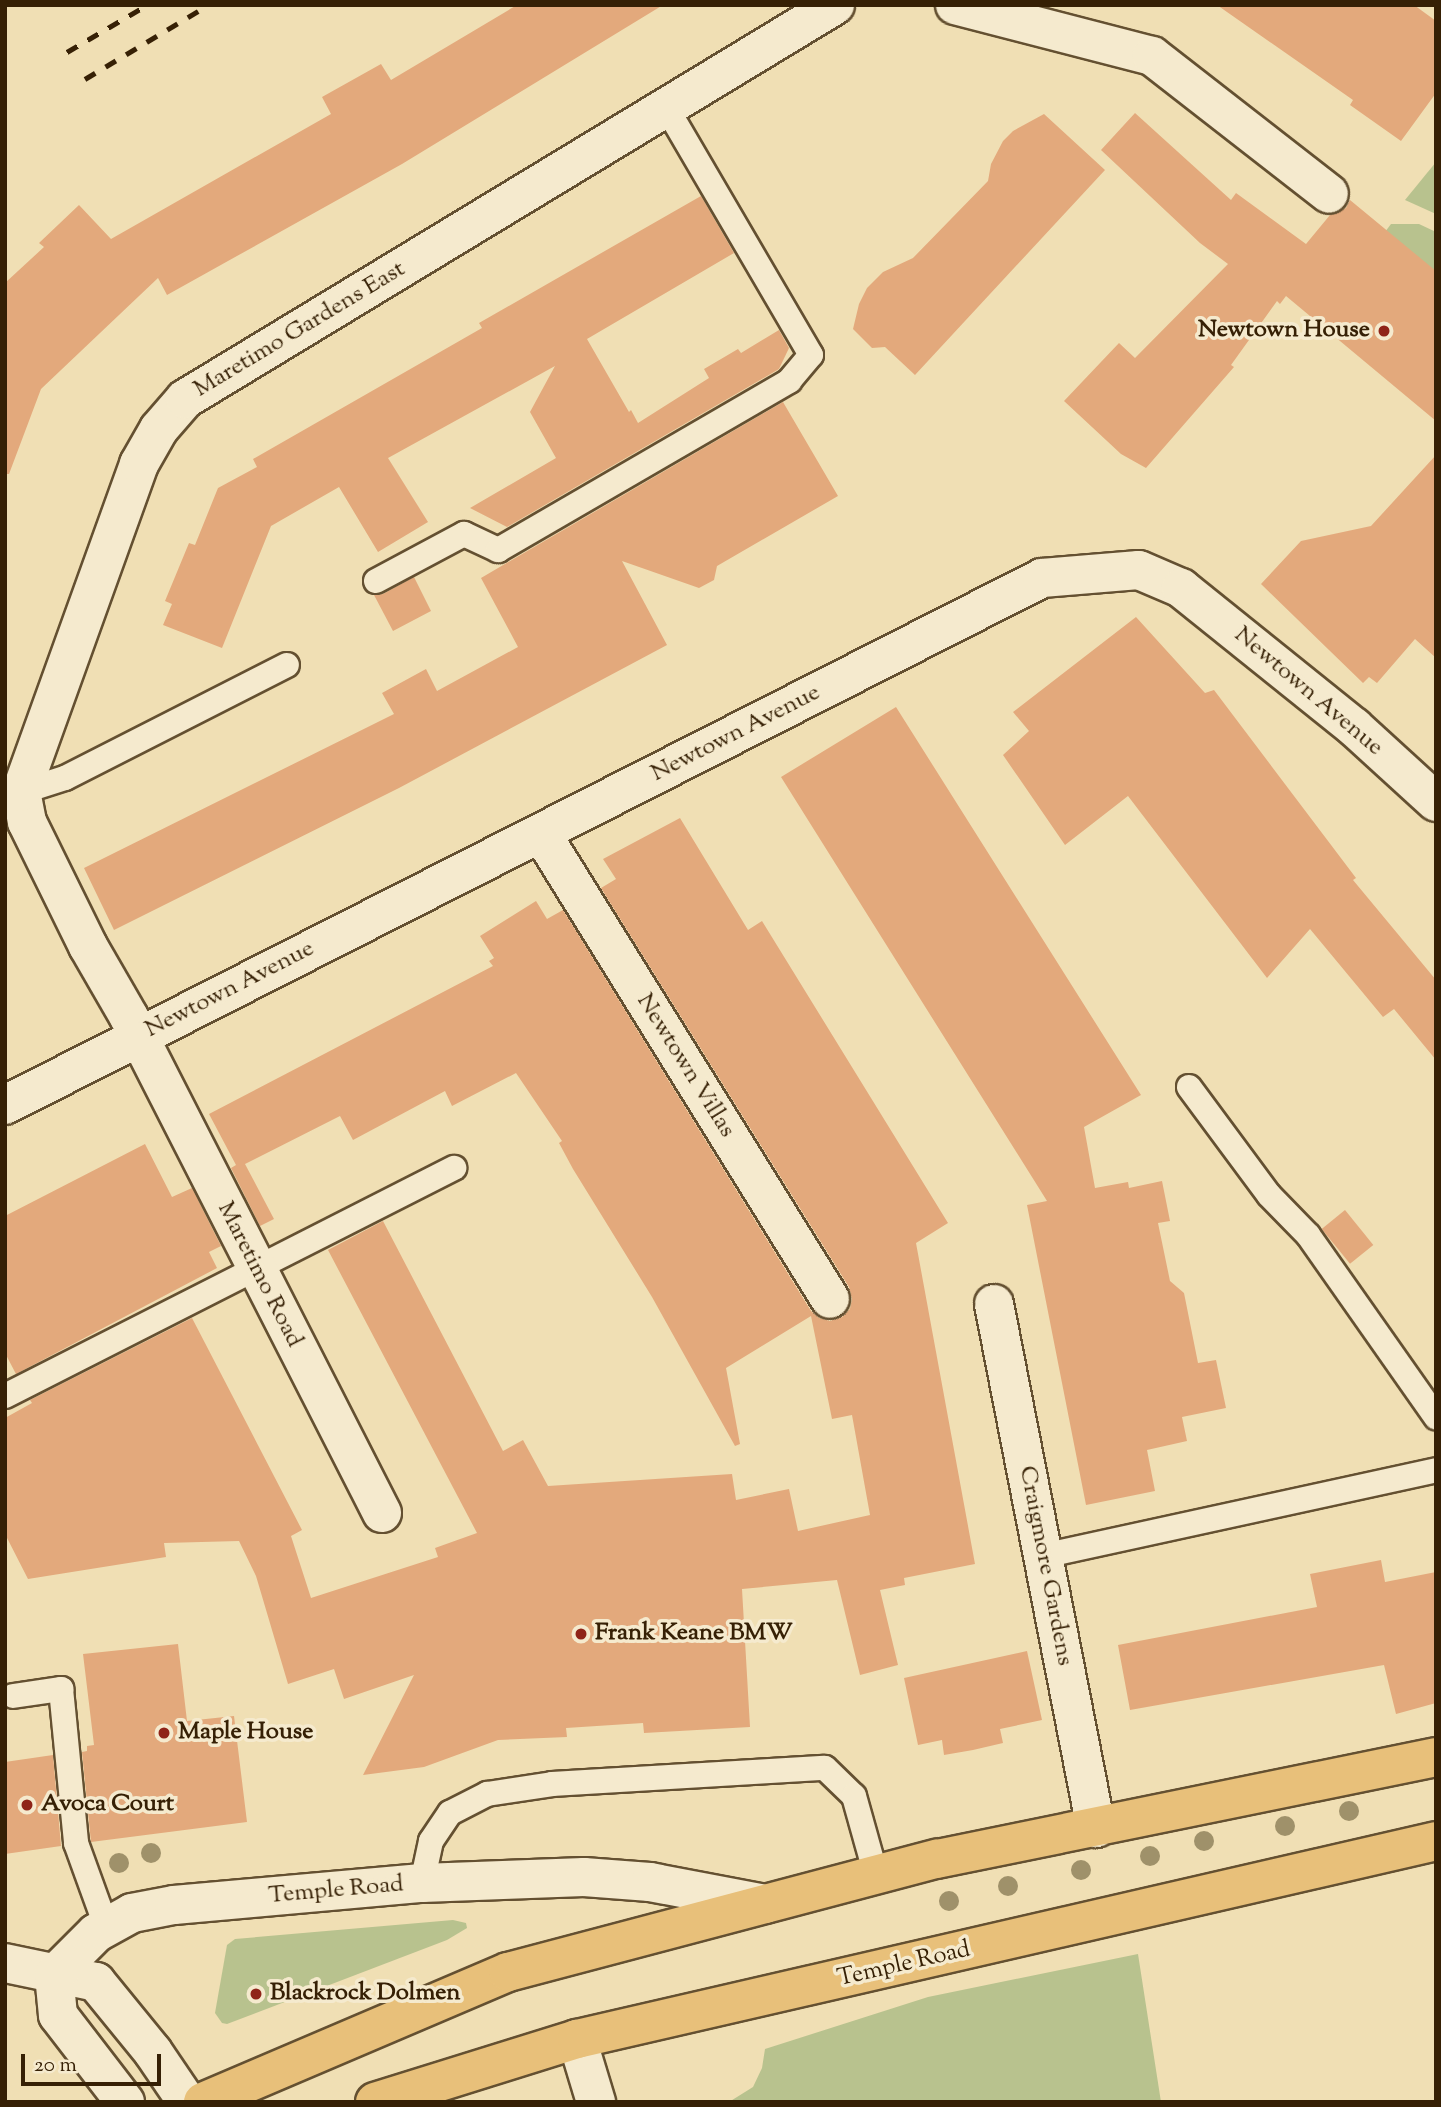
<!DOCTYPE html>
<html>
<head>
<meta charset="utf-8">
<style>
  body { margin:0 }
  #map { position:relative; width:1441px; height:2107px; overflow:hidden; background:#f0dfb4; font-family:"Sorts Mill Goudy",serif }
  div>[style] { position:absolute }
  .green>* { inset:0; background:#b8c28e }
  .building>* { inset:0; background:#e3a97c; transform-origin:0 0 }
  .roads { filter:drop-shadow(2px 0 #645031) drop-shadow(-2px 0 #645031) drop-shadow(0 2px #645031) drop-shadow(0 -2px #645031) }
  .lane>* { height:24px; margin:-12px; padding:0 12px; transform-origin:12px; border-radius:12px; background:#f5eace }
  .street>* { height:38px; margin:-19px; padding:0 19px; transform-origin:19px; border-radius:19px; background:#f5eace }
  .secondary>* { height:38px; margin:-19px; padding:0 19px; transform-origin:19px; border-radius:19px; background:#f5eace }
  .highway>* { height:38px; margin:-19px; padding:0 19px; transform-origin:19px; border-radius:19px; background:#e8c07a }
  .rail>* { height:5px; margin-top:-2.5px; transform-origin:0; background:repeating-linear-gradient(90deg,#362005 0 12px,transparent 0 24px) }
  .trees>* { width:20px; height:20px; margin:-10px; border-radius:50%; background:#9f916a }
  .dots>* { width:19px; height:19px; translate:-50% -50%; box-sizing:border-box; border:4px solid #f5eace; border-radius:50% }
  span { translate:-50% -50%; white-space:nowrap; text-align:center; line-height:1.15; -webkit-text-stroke:7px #f5eace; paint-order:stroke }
  .street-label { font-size:24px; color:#362005 }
  .poi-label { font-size:24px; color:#362005; font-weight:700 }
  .right { translate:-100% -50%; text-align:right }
  .left { translate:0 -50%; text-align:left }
  .frame { position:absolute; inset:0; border:7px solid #362005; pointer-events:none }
  .scale { position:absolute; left:21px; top:2054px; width:140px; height:32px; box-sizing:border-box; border:4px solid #362005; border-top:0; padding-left:9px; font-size:21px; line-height:24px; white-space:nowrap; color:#362005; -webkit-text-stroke:5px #f5eace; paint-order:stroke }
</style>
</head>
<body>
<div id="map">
  <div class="green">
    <i style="clip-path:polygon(1436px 162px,1436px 214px,1405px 200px)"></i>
    <i style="clip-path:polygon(1391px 224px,1419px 224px,1436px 232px,1436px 271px,1345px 285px)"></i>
    <i style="clip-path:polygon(453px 1920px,466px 1923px,467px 1928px,447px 1940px,227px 2024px,222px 2023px,215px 2013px,227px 1945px,235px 1939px)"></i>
    <i style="clip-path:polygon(1138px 1954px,1161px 2102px,729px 2102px,753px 2087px,762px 2068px,765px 2049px,928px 1997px)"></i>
  </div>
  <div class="building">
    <i style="clip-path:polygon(517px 5px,663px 5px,402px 164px,167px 295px,158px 278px,41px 389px,9px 474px,5px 474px,5px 283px,44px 247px,39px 243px,79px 205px,111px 239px,331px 114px,322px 97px,381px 64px,391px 80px)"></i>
    <i style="clip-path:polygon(1217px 5px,1414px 5px,1436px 21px,1436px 93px,1401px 141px,1350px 105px,1353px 100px)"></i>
    <i style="clip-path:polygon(1135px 113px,1231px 200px,1236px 193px,1306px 244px,1330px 215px,1346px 208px,1350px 200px,1436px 271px,1436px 421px,1286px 296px,1280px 304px,1277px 301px,1231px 365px,1234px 367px,1146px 468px,1121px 454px,1064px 401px,1119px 343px,1135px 358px,1228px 264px,1200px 243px,1101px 150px)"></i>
    <i style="clip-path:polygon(1044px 114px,1105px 170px,915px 375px,885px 347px,872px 348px,853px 329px,859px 304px,867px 288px,883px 272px,913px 258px,988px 181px,991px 164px,1003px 141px,1013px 131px)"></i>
    <i style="clip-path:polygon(701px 196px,734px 253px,587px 339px,629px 412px,631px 410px,638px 423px,709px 378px,704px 369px,738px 349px,741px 353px,779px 330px,789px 348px,779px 369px,507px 527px,470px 508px,556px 458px,530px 412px,555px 366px,388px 458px,428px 522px,378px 552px,339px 487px,271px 526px,222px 648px,163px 625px,172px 604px,165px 601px,189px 543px,195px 545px,218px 488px,257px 467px,253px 459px,482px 328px,479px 323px)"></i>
    <i style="clip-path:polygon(783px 402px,838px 496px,717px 566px,714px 580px,699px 588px,622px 561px,667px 645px,399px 788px,114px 930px,84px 868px,394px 714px,382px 693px,426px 669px,437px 691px,518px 647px,481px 578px)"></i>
    <i style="clip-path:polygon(1436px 455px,1436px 658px,1415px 639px,1377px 683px,1369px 677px,1363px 683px,1261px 584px,1301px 541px,1371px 526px)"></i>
    <i style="clip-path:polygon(414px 577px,431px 611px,393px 631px,374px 595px,383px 594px)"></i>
    <i style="clip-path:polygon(1136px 617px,1205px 693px,1214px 690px,1356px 878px,1353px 880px,1436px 980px,1436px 1060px,1394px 1009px,1383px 1017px,1310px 929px,1267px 978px,1128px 796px,1065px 845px,1003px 755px,1029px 731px,1013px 712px)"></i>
    <i style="clip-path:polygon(896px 707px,1141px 1095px,1084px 1127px,1095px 1188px,1128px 1182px,1129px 1188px,1162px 1181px,1170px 1221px,1158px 1223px,1170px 1281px,1184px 1293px,1198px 1363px,1216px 1360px,1226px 1408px,1182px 1417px,1187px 1441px,1147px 1450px,1155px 1491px,1086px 1505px,1027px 1205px,1047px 1201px,781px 777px)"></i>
    <i style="clip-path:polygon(680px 818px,748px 930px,762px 921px,948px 1223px,916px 1243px,975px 1564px,904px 1578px,905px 1585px,880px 1590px,898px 1665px,860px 1675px,837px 1580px,742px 1589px,750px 1727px,644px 1733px,643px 1723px,566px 1728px,567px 1737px,498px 1740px,424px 1767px,363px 1775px,414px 1675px,344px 1699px,334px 1669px,288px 1684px,256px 1576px,239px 1541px,164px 1543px,166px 1557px,28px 1579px,5px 1534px,5px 1418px,32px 1403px,30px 1400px,192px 1318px,302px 1530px,291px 1536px,311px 1598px,438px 1557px,435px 1548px,477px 1533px,328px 1250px,383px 1221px,503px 1451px,523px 1440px,548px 1486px,732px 1474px,736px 1500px,789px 1489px,798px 1531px,870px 1515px,852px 1415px,832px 1419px,811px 1316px,726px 1368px,740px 1444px,735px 1446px,652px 1297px,573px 1169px,559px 1143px,562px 1141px,516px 1073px,452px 1106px,445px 1091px,353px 1140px,340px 1116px,245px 1164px,274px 1219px,260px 1226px,231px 1168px,236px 1165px,209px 1114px,493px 966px,489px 961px,494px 958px,480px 936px,536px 901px,547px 919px,563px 910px,811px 1311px,819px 1318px,830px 1321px,842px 1317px,850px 1309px,852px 1299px,849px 1287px,601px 888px,616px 879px,603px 859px)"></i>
    <i style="clip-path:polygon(145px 1144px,172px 1197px,192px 1188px,221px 1246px,209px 1252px,217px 1268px,16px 1374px,5px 1353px,5px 1216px)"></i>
    <i style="left:1345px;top:1210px;width:45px;height:30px;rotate:51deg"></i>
    <i style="clip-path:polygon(1381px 1560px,1385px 1582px,1436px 1572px,1436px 1703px,1396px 1714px,1384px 1665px,1130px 1710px,1118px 1645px,1317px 1607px,1310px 1574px)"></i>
    <i style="clip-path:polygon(178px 1644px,187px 1721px,234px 1716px,247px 1822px,91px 1842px,82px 1752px,87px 1751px,87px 1746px,94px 1745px,83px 1654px)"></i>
    <i style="clip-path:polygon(1027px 1651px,1042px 1720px,1000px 1729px,1003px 1743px,973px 1750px,944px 1755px,942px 1740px,918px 1745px,904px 1678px)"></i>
    <i style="clip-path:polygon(53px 1755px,61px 1846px,5px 1854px,5px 1762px)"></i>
  </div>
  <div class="roads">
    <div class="lane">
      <i style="left:376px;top:581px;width:100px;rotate:-28.1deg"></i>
      <i style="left:464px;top:534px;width:38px;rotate:25deg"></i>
      <i style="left:498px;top:550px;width:337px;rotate:-30.1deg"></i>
      <i style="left:789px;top:381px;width:34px;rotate:-50deg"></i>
      <i style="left:811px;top:355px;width:285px;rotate:-120.3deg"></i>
      <i style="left:21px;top:792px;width:46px;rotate:-17.7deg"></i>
      <i style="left:65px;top:778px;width:249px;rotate:-27deg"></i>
      <i style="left:1189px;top:1087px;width:134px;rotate:53.5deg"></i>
      <i style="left:1269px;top:1195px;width:56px;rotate:45.7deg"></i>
      <i style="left:1308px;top:1235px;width:223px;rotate:54.9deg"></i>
      <i style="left:5px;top:1396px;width:504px;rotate:-26.92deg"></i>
      <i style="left:1043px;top:1556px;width:402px;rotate:-12.3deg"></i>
      <i style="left:13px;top:1696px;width:49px;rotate:-8.3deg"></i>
      <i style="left:61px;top:1689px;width:155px;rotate:84.4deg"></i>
      <i style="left:76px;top:1843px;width:88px;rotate:70.1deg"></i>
      <i style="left:422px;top:1883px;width:43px;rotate:-77.9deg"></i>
      <i style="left:431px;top:1841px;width:34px;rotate:-56deg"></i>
      <i style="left:450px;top:1813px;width:42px;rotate:-27.2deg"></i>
      <i style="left:487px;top:1794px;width:66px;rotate:-8.7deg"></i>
      <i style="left:552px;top:1784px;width:273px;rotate:-3.4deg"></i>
      <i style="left:825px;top:1768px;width:40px;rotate:44deg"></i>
      <i style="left:854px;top:1796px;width:82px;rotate:74.4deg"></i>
    </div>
    <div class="street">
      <i style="left:955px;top:5px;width:203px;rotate:14.5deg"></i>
      <i style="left:1152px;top:56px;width:224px;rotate:37.9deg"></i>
      <i style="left:541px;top:833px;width:548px;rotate:58.19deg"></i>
      <i style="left:994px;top:1304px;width:534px;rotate:78.98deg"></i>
      <i style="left:382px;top:1513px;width:557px;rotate:-117.03deg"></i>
      <i style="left:129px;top:1017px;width:82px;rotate:-120deg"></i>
      <i style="left:88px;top:946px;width:138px;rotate:-116.2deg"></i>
      <i style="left:27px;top:822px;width:31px;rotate:-101deg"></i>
      <i style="left:21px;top:792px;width:349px;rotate:-70.2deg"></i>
      <i style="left:139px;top:464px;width:40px;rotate:-60.3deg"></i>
      <i style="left:159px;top:429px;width:40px;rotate:-49deg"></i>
      <i style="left:185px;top:399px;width:760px;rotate:-31.22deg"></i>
      <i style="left:577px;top:2039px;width:66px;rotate:73.2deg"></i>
    </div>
    <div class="secondary">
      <i style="left:5px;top:1105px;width:1163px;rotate:-26.94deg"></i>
      <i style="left:1042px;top:578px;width:97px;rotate:-4.7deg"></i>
      <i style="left:1139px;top:570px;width:46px;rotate:23.2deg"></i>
      <i style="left:1181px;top:588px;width:222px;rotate:38.8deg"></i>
      <i style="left:1354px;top:727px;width:111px;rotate:42.4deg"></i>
      <i style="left:5px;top:1963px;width:93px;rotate:11.8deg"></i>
      <i style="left:96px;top:1982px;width:90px;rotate:50.8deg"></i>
      <i style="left:153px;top:2052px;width:60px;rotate:55.8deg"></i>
      <i style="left:125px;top:2102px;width:110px;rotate:-127.6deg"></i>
      <i style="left:58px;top:2015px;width:40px;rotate:-95.7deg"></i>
      <i style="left:54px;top:1975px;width:59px;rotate:-45deg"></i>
      <i style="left:96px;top:1933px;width:41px;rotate:-29.1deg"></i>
      <i style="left:132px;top:1913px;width:43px;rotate:-10.8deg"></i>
      <i style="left:174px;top:1905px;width:249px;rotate:-5.1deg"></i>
      <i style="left:422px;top:1883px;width:162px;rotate:-2.1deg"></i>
      <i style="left:584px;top:1877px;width:66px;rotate:4.3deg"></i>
      <i style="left:650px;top:1882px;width:117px;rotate:10.8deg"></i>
    </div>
    <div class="highway">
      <i style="left:203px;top:2102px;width:332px;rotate:-23.1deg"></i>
      <i style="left:508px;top:1972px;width:444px;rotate:-14.8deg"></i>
      <i style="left:937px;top:1859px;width:509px;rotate:-11.55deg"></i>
      <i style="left:375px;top:2102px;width:212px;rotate:-17.3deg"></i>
      <i style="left:577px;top:2039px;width:882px;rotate:-12.98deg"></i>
    </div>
  </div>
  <div class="rail">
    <i style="left:67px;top:52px;width:93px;rotate:-30.4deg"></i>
    <i style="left:85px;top:79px;width:144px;rotate:-31deg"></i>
  </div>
  <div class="trees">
    <i style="left:1349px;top:1811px"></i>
    <i style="left:1285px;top:1826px"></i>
    <i style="left:1204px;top:1841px"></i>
    <i style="left:151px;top:1853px"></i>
    <i style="left:1150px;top:1856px"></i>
    <i style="left:119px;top:1863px"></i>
    <i style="left:1081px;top:1870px"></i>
    <i style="left:1008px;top:1886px"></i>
    <i style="left:949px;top:1901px"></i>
  </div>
  <div class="dots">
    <i style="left:1384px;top:331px;background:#8f2418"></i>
    <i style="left:581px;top:1634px;background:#8f2418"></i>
    <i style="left:164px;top:1733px;background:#8f2418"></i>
    <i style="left:27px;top:1805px;background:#8f2418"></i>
    <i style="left:256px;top:1994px;background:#8f2418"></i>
  </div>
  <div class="street-label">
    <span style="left:300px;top:330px;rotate:-31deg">Maretimo Gardens East</span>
    <span style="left:1308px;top:692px;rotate:40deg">Newtown Avenue</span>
    <span style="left:736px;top:734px;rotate:-27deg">Newtown Avenue</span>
    <span style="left:230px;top:990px;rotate:-27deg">Newtown Avenue</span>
    <span style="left:685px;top:1066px;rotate:58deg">Newtown Villas</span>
    <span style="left:259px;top:1275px;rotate:63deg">Maretimo Road</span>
    <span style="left:1045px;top:1566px;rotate:79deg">Craigmore Gardens</span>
    <span style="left:336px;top:1891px;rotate:-5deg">Temple Road</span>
    <span style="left:904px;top:1965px;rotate:-13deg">Temple Road</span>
  </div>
  <div class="poi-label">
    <span class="right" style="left:1370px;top:331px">Newtown House</span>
    <span class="left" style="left:595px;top:1634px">Frank Keane BMW</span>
    <span class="left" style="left:178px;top:1733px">Maple House</span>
    <span class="left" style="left:41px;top:1805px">Avoca Court</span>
    <span class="left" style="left:270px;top:1994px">Blackrock Dolmen</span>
  </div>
  <div class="frame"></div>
  <div class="scale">20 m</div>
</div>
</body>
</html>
